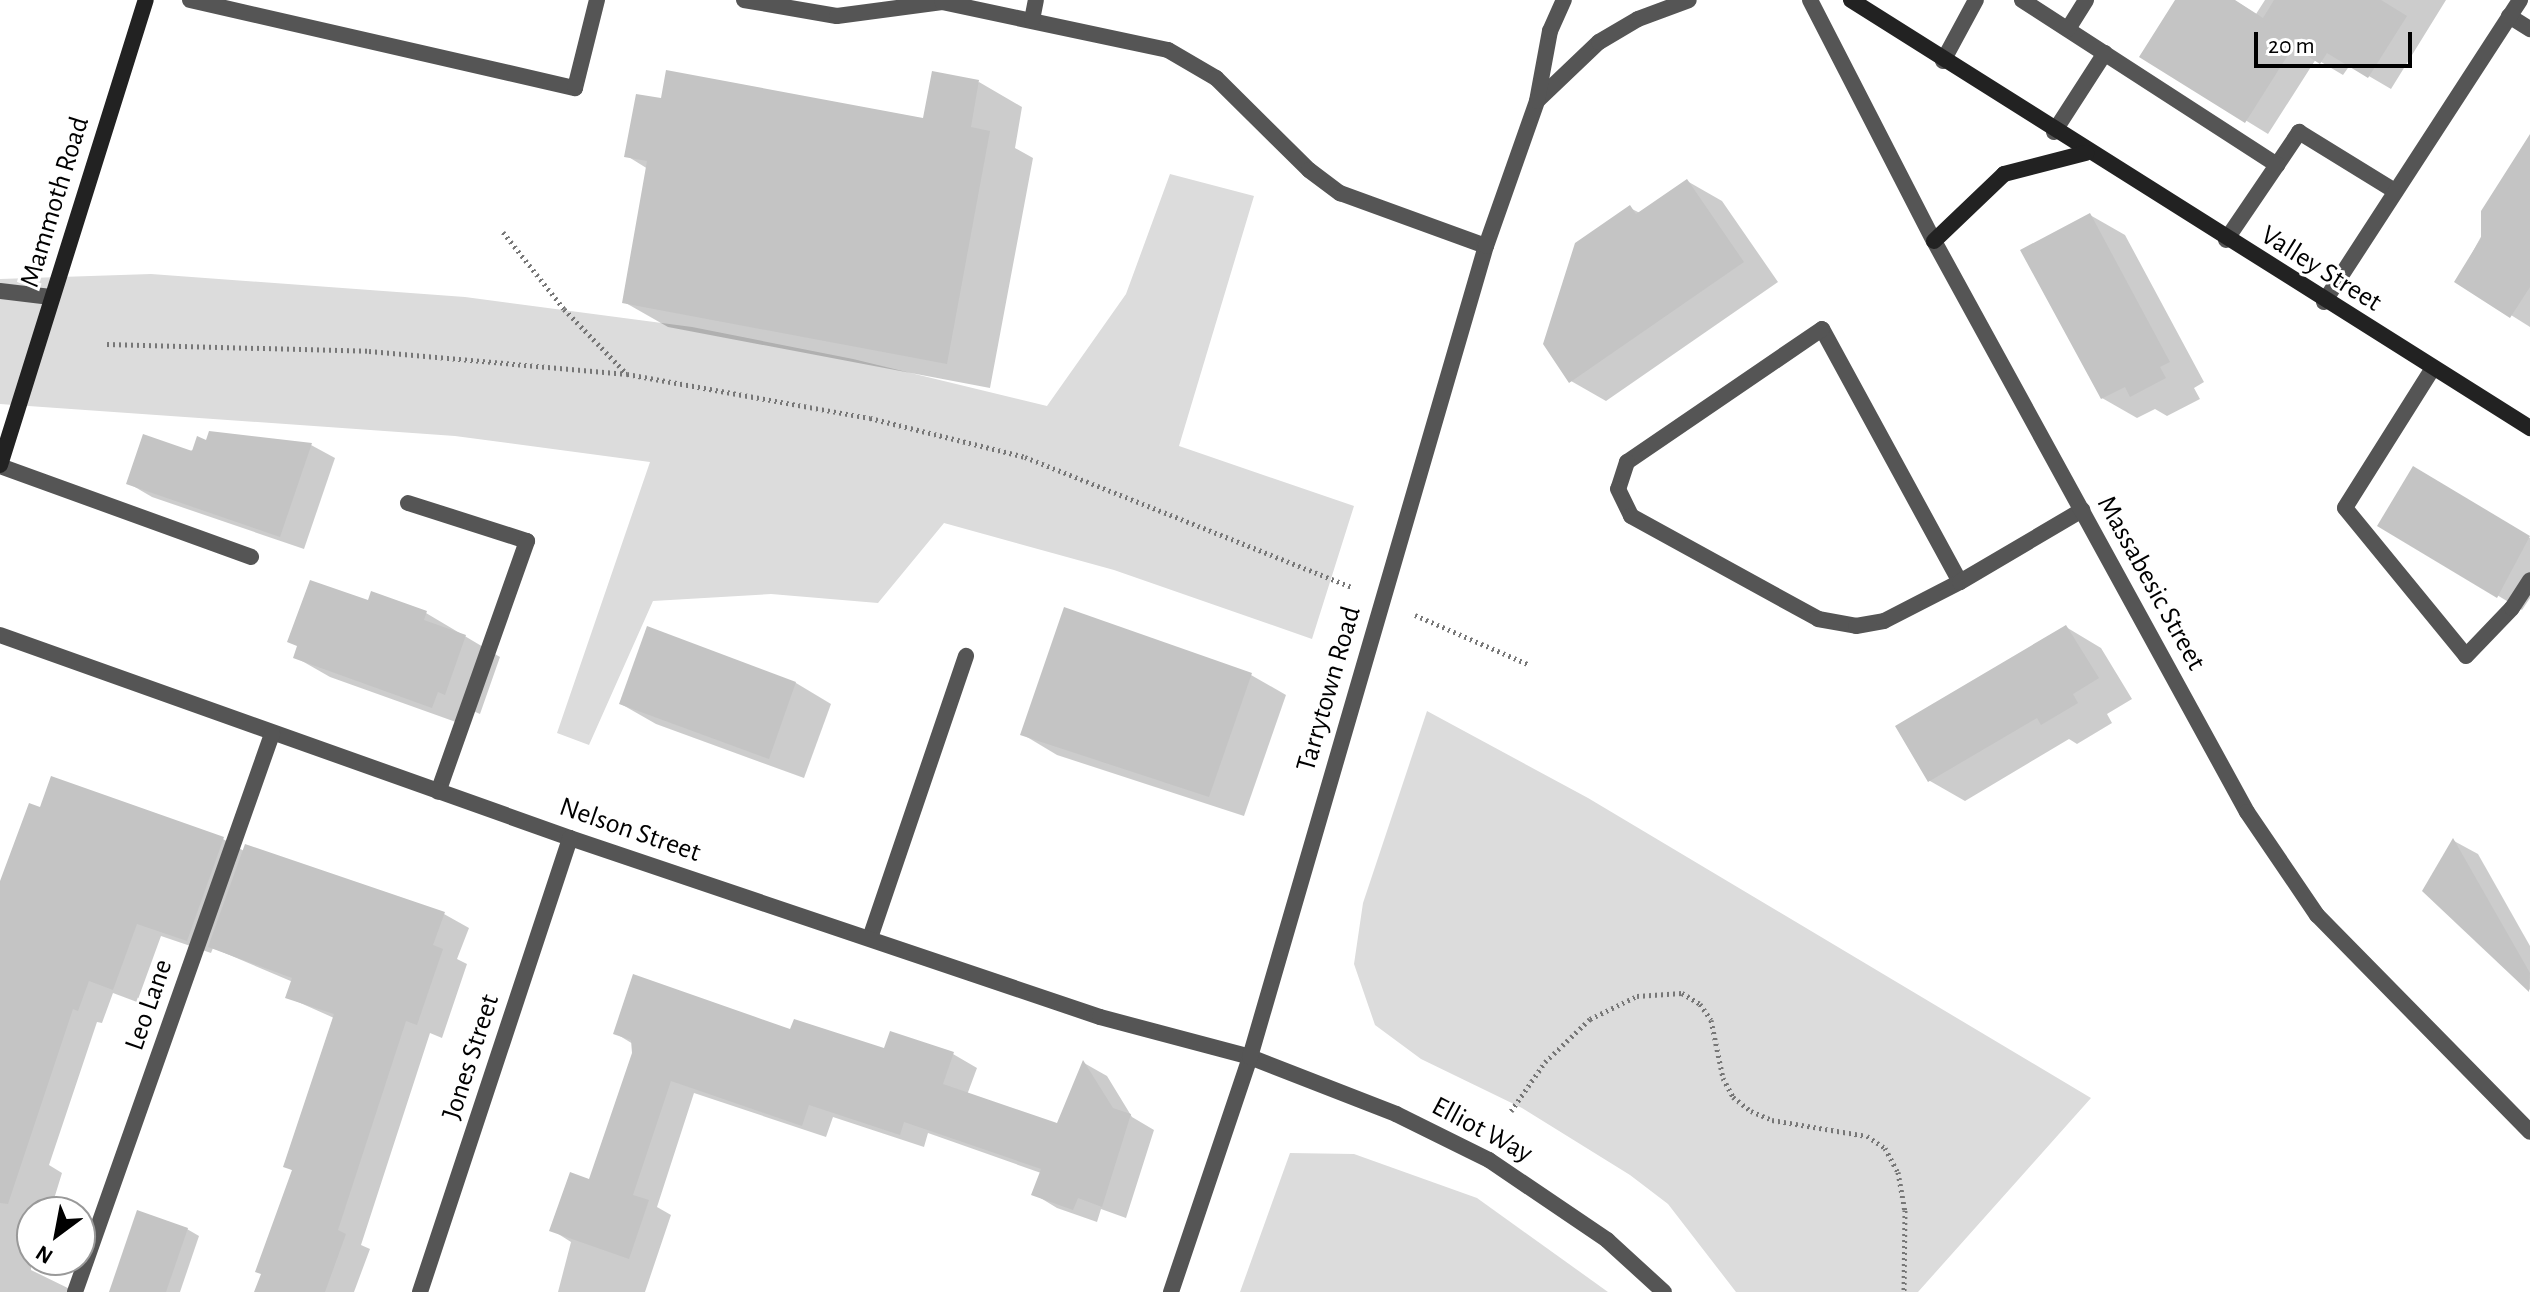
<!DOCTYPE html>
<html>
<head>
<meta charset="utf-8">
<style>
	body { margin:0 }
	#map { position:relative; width:2530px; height:1292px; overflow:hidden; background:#fff; font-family:"Alegreya Sans",sans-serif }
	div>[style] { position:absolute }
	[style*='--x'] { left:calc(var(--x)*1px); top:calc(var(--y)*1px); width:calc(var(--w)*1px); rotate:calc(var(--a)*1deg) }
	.green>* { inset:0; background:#dcdcdc }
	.shadow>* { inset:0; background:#0003 }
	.building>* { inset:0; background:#c4c4c4 }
	.path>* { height:5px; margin-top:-2.5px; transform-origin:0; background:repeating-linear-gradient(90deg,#777 0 2px,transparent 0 6px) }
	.service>* { height:16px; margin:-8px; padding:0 8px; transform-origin:8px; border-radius:8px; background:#555 }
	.minor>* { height:16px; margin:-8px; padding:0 8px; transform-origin:8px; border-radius:8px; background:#555 }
	.secondary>* { height:16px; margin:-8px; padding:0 8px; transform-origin:8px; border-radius:8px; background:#222 }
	span { translate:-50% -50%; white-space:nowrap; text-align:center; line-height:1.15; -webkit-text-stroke:6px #fff; paint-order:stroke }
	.street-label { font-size:28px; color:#000 }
	.north { position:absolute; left:16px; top:1196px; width:80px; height:80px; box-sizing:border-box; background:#fff; border:2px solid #999; border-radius:50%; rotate:212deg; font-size:22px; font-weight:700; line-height:32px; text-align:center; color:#000 }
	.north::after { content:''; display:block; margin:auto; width:28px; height:36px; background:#000; clip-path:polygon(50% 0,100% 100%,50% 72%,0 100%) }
	.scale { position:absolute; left:2254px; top:32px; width:158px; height:36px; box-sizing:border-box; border:4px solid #000; border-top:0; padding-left:10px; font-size:24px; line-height:28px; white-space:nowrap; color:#000; -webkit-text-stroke:6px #fff; paint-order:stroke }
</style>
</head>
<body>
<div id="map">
	<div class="green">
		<i style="clip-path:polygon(1170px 174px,1254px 196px,1179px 446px,1354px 506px,1312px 639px,1114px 570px,944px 523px,878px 603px,771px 594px,653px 601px,589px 745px,557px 733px,650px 462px,455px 436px,0 404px,0 279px,151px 274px,465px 297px,692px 327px,853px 359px,1047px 406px,1126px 294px)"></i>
		<i style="clip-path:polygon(1427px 711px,1588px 798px,2091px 1098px,1918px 1292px,1736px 1292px,1668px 1204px,1630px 1175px,1522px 1108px,1421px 1059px,1375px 1025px,1354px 964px,1363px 903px)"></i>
		<i style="clip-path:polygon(1290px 1153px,1354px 1154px,1477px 1198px,1608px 1292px,1240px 1292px)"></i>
	</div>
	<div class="shadow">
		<i style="clip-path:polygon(2177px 0,2234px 0,2256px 14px,2265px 0,2446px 0,2391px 89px,2350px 65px,2343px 75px,2316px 59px,2268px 134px,2141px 56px)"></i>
		<i style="clip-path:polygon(979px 82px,1022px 107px,1015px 148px,1033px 158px,990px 388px,668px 327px,624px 302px,648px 169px,627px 156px,663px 100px,925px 120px)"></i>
		<i style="clip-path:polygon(2530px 146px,2530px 327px,2457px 281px)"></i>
		<i style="clip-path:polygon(1687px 181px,1722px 201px,1778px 282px,1606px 401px,1571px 381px,1630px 208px,1640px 213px)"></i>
		<i style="clip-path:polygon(2090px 215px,2125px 235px,2204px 382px,2194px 388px,2200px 399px,2167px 416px,2155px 409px,2137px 418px,2102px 398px)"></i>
		<i style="clip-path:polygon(208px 442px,311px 445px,335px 458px,304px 549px,152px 497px,128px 483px)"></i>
		<i style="clip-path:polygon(2438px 482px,2530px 538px,2530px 598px,2522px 610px,2380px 525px)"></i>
		<i style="clip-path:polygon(370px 602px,426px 613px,500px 657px,480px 714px,473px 711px,467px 726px,330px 677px,295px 657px)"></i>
		<i style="clip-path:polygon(1065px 610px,1251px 675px,1286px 695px,1244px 816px,1057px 755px,1022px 734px)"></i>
		<i style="clip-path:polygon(2066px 627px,2101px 648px,2132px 699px,2107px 714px,2112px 723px,2077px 744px,2069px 739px,1965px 801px,1930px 781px,1897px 727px)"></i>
		<i style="clip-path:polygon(648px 629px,796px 683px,831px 704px,804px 778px,656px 724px,621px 704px)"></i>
		<i style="clip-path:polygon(223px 839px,244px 851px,444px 914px,469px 928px,457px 959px,467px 964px,442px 1038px,430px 1033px,361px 1245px,370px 1249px,354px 1292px,298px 1292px,294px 1171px,285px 1166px,334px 1018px,287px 997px,293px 982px,213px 948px,211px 953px,161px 936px,137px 1002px,113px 993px,102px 1023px,97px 1022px,49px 1165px,62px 1173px,50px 1212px,32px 1212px,31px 1270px,76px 1292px,0 1292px,0 894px)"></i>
		<i style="clip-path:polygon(2454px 841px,2478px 854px,2530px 946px,2530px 990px,2424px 890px)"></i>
		<i style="clip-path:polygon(791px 1032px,885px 1050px,953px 1054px,977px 1068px,967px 1095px,1058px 1125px,1084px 1063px,1107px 1076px,1132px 1117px,1154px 1130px,1126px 1218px,1101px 1209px,1097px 1222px,1057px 1208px,1034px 1194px,1041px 1173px,928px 1133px,924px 1147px,833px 1117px,826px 1137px,694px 1093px,657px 1207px,671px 1215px,645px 1292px,558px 1292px,571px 1242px,552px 1230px,591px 1182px,634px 1053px,633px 1044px,615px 1033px)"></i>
		<i style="clip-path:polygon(187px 1229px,199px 1236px,180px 1292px,111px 1292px)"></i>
	</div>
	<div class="building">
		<i style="clip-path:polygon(2175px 0,2235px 0,2263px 18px,2274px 0,2381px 0,2407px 16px,2368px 78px,2327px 53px,2320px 64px,2293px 47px,2245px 123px,2139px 57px)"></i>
		<i style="clip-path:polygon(666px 70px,923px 118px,932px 71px,979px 80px,971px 127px,990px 131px,947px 364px,622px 303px,647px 161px,624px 157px,636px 94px,661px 98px)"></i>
		<i style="clip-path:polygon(2530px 134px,2530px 287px,2510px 318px,2454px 282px,2481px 238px,2481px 211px)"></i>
		<i style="clip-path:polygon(1687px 179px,1744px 262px,1569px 383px,1543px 344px,1575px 243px,1630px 205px,1636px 214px)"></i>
		<i style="clip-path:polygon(2090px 213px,2170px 362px,2160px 367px,2166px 378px,2130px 397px,2125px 387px,2101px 399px,2020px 250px)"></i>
		<i style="clip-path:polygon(209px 431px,312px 443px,280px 537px,126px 484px,143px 434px,192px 451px,197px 436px,206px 440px)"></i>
		<i style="clip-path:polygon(2413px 466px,2530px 536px,2497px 598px,2377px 526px)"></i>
		<i style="clip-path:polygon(310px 580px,368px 600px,371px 591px,427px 611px,424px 620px,466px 635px,445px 695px,438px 692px,432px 708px,293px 658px,297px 646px,287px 642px)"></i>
		<i style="clip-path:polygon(1064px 607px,1252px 673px,1209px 797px,1020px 735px)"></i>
		<i style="clip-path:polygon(2066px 625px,2099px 678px,2073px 694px,2078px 703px,2041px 725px,2037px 718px,1928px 782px,1895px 726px)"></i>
		<i style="clip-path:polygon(647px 626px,796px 682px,769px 759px,619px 704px)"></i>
		<i style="clip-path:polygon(51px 776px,224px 837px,187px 941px,137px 924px,113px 990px,89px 981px,78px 1011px,73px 1009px,8px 1204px,0 1203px,0 881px,29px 803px,40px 807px)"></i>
		<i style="clip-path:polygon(2453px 838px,2530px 973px,2529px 992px,2422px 891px)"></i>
		<i style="clip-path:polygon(245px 844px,445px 912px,433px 945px,443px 949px,417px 1025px,406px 1021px,338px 1230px,346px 1234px,325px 1292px,254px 1292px,261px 1274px,255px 1272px,292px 1170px,283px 1167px,334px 1014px,285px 998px,292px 978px,208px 947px)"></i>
		<i style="clip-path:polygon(633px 974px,790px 1029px,794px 1019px,884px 1048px,890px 1031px,954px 1052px,943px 1084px,1057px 1123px,1083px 1060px,1113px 1108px,1131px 1114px,1102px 1207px,1078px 1198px,1073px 1210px,1031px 1195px,1041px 1169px,904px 1122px,900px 1135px,809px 1105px,802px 1126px,671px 1081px,633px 1195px,649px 1200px,629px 1259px,549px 1231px,570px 1172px,589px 1179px,632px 1053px,631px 1040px,613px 1034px)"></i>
		<i style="clip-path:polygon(137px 1210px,188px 1228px,166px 1292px,109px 1292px)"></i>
	</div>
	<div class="path">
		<i style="--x:503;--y:232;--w:98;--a:51.6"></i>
		<i style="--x:564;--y:309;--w:89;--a:45.9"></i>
		<i style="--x:107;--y:344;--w:262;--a:1.5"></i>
		<i style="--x:369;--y:351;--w:259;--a:5.1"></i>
		<i style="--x:627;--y:374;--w:247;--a:10.3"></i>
		<i style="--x:870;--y:418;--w:160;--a:14.1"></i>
		<i style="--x:1025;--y:457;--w:351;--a:21.7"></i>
		<i style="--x:1415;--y:615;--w:125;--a:23.5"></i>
		<i style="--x:1511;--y:1111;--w:60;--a:-55.2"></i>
		<i style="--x:1545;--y:1062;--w:62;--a:-43.7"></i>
		<i style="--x:1590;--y:1019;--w:52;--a:-26.1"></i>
		<i style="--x:1637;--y:996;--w:45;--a:-3.8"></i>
		<i style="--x:1682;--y:993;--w:21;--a:31"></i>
		<i style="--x:1700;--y:1004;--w:19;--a:55"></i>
		<i style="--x:1711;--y:1020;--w:59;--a:78.3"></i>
		<i style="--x:1723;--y:1078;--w:21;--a:62"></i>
		<i style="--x:1733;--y:1097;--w:23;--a:38"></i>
		<i style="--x:1751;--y:1111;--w:23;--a:23"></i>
		<i style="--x:1772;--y:1120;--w:96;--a:9.6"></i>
		<i style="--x:1867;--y:1136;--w:22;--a:34"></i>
		<i style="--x:1885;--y:1148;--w:27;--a:62"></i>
		<i style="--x:1898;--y:1172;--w:39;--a:80"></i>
		<i style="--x:1905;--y:1210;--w:82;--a:90.7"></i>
	</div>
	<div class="service">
		<i style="--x:190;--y:0;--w:395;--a:12.9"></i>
		<i style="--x:575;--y:88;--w:91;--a:-76"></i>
		<i style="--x:744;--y:0;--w:94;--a:9.8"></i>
		<i style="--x:837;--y:16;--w:106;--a:-7.6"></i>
		<i style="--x:942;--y:2;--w:231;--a:12"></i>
		<i style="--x:1168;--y:50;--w:56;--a:30.3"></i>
		<i style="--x:1216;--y:78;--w:131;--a:44.7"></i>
		<i style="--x:1309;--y:170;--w:39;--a:37"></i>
		<i style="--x:1340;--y:193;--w:155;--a:20"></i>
		<i style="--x:2022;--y:0;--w:304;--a:32.9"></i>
		<i style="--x:2277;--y:165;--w:40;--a:-56"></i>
		<i style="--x:2299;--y:132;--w:113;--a:31.6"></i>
		<i style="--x:2509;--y:16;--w:25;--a:32"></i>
		<i style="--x:1032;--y:20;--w:20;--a:-79"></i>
		<i style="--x:2068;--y:29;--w:34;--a:-58"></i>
		<i style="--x:1943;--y:61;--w:69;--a:-61.6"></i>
		<i style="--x:2054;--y:132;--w:94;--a:-57.2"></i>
		<i style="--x:2226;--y:240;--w:91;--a:-55.8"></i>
		<i style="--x:0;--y:291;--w:51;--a:6.7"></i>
		<i style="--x:2433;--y:368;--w:165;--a:122.2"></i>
		<i style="--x:2345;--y:508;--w:191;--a:50.7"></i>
		<i style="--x:2466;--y:656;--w:66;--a:-46.2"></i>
		<i style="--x:2512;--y:608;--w:33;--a:-57"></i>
		<i style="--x:0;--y:466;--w:267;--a:19.9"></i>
		<i style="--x:408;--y:503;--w:125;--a:17.7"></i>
		<i style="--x:527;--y:541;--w:266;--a:109.5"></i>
		<i style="--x:1960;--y:582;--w:288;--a:-118.6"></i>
		<i style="--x:1822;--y:329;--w:236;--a:145.7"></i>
		<i style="--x:1627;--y:462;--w:28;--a:108"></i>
		<i style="--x:1618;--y:489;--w:30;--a:64"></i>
		<i style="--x:1631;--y:516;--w:213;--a:28.8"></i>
		<i style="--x:1818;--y:619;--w:39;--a:10"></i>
		<i style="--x:1856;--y:626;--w:28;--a:-10"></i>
		<i style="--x:1884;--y:621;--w:85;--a:-27.2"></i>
		<i style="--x:1960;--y:582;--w:142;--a:-30.5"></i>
		<i style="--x:870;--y:938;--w:298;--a:-71.2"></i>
		<i style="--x:1250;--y:1057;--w:157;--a:21.3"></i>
		<i style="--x:1396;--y:1114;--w:104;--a:26.3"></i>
		<i style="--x:1489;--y:1160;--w:143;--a:34.1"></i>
		<i style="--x:1607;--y:1240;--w:77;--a:42.4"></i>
	</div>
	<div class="minor">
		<i style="--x:1810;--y:0;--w:271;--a:62.8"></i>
		<i style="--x:1934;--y:241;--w:651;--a:61.27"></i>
		<i style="--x:2247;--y:812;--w:125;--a:55.8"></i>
		<i style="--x:2317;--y:915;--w:304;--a:45.5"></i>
		<i style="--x:1538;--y:100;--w:84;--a:-43.6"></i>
		<i style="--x:1599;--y:42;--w:45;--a:-30.5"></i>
		<i style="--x:1638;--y:19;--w:54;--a:-20.4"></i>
		<i style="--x:2324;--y:302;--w:360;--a:-57"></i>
		<i style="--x:0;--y:635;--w:605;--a:19.6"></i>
		<i style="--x:570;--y:838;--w:559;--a:18.66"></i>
		<i style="--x:1100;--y:1017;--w:155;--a:14.9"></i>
		<i style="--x:75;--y:1292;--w:592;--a:-70.55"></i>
		<i style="--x:420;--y:1292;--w:478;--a:-71.7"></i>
		<i style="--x:1171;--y:1292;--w:248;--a:-71.4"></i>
		<i style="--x:1250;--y:1057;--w:845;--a:-73.78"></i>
		<i style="--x:1486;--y:246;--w:154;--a:-70.6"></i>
		<i style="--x:1537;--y:101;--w:71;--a:-79.5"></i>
		<i style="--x:1550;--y:31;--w:34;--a:-66"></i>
	</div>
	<div class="secondary">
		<i style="--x:1851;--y:0;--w:803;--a:32.22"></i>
		<i style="--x:1934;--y:241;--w:97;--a:-43.7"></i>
		<i style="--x:2004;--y:174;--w:85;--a:-14.4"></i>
		<i style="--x:0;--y:465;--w:487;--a:-72.6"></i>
	</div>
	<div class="street-label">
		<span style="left:55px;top:202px;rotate:-73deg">Mammoth Road</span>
		<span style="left:2321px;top:269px;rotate:32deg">Valley Street</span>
		<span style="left:2151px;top:583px;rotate:61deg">Massabesic Street</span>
		<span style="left:1329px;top:689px;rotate:-74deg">Tarrytown Road</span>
		<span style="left:630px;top:830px;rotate:19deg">Nelson Street</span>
		<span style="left:149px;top:1005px;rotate:-71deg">Leo Lane</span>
		<span style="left:471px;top:1057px;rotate:-72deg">Jones Street</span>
		<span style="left:1482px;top:1130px;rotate:28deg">Elliot Way</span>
	</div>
	<div class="north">N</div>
	<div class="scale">20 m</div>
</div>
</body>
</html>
